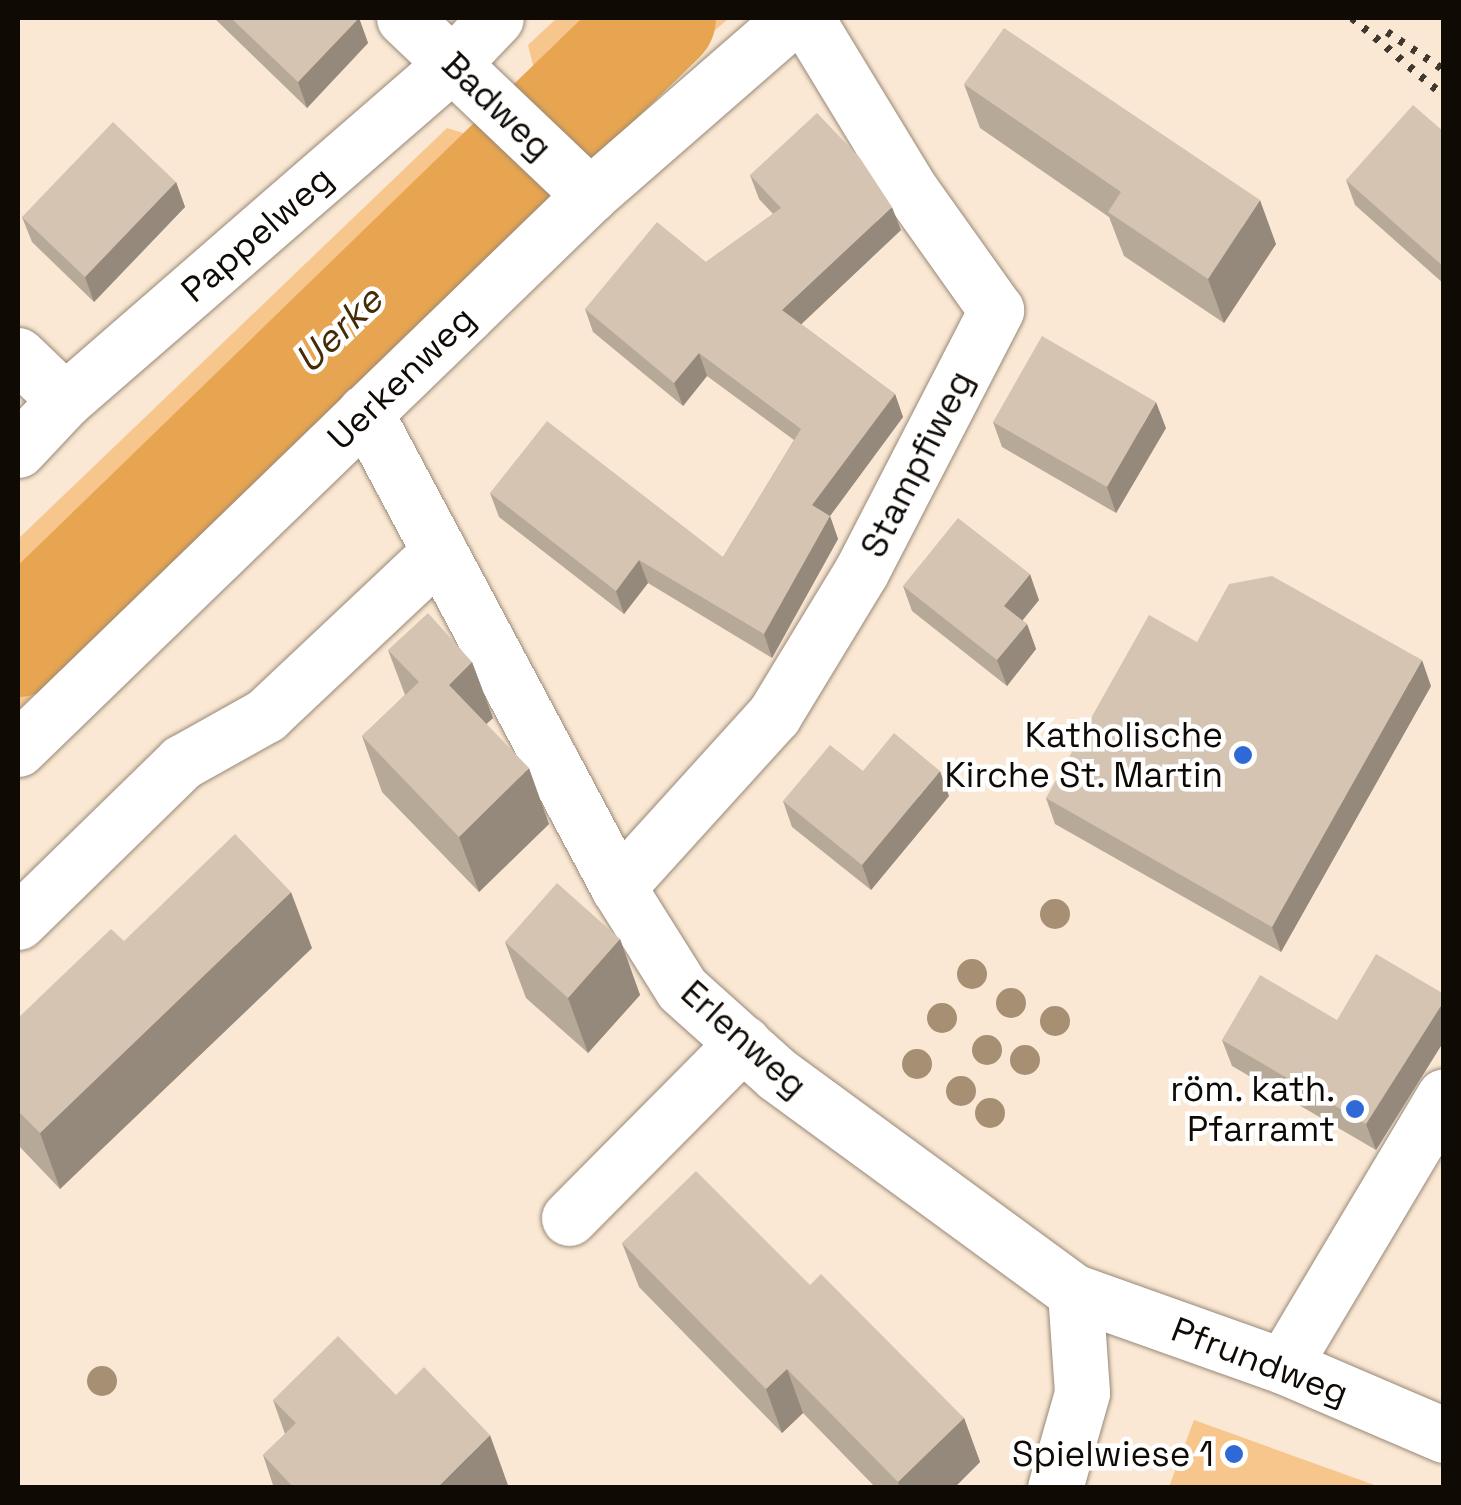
<!DOCTYPE html>
<html>
<head>
<meta charset="utf-8">
<style>
	body { margin:0 }
	#map { position:relative; width:1461px; height:1505px; overflow:hidden; background:#fae8d4; font-family:"Space Grotesk",sans-serif }
	div>[style] { position:absolute }
	[style*='--x'] { left:calc(var(--x)*1px); top:calc(var(--y)*1px); width:calc(var(--w)*1px); rotate:calc(var(--a)*1deg) }
	.green>* { inset:0; background:#f7c68d }
	.river>* { height:110px; margin:-55px; padding:0 55px; transform-origin:55px; border-radius:55px; background:#e7a551 }
	.roads { filter:drop-shadow(0 0 2px #988876) drop-shadow(0 0 2px #988876) }
	.minor>* { height:55px; margin:-27.5px; padding:0 27.5px; transform-origin:27.5px; border-radius:27.5px; background:#fff }
	.rail>* { height:8px; margin-top:-4px; transform-origin:0; background:repeating-linear-gradient(90deg,#40372f 0 5px,transparent 0 15px) }
	.trees>* { width:30px; height:30px; margin:-15px; border-radius:50%; background:#a68f73 }
	.wall>* { inset:0; background:#b7a998 }
	.shaded-wall>* { inset:0; background:#95897c }
	.building>* { inset:0; background:#d5c4b1 }
	.dots>* { width:28px; height:28px; translate:-50% -50%; box-sizing:border-box; border:5px solid #fff; border-radius:50% }
	span { translate:-50% -50%; white-space:nowrap; text-align:center; line-height:1.15; -webkit-text-stroke:9px #fff; paint-order:stroke }
	.street-label { font-size:35px; color:#100a05 }
	.poi-label { font-size:35px; color:#100a05 }
	.right { translate:-100% -50%; text-align:right }
	.water-label { font-size:38px; color:#452b06; font-style:italic }
	.frame { position:absolute; inset:0; border:20px solid #100a05; pointer-events:none }
</style>
</head>
<body>
<div id="map">
	<div class="green">
		<i style="clip-path:polygon(557px 18px,729px 18px,602px 130px,534px 69px,528px 45px)"></i>
		<i style="clip-path:polygon(447px 128px,489px 141px,526px 182px,513px 223px,18px 710px,18px 539px)"></i>
		<i style="clip-path:polygon(1194px 1420px,1380px 1487px,1169px 1487px)"></i>
	</div>
	<div class="river">
		<i style="--x:18;--y:642;--w:896;--a:-44.14"></i>
	</div>
	<div class="roads">
		<div class="minor">
			<i style="--x:404;--y:18;--w:257;--a:43.6"></i>
			<i style="--x:18;--y:355;--w:65;--a:43.8"></i>
			<i style="--x:365;--y:412;--w:538;--a:61.96"></i>
			<i style="--x:618;--y:887;--w:120;--a:57.9"></i>
			<i style="--x:682;--y:989;--w:129;--a:41.9"></i>
			<i style="--x:778;--y:1075;--w:368;--a:36.2"></i>
			<i style="--x:1075;--y:1292;--w:101;--a:86"></i>
			<i style="--x:1082;--y:1393;--w:99;--a:105.9"></i>
			<i style="--x:18;--y:450;--w:69;--a:-46.8"></i>
			<i style="--x:65;--y:400;--w:514;--a:-40.98"></i>
			<i style="--x:453;--y:63;--w:62;--a:-46.3"></i>
			<i style="--x:18;--y:749;--w:796;--a:-44.08"></i>
			<i style="--x:590;--y:195;--w:269;--a:-41.1"></i>
			<i style="--x:618;--y:887;--w:232;--a:-47.8"></i>
			<i style="--x:774;--y:715;--w:167;--a:-58.7"></i>
			<i style="--x:861;--y:572;--w:295;--a:-62.7"></i>
			<i style="--x:996;--y:310;--w:148;--a:-125.4"></i>
			<i style="--x:910;--y:189;--w:200;--a:-121.3"></i>
			<i style="--x:18;--y:922;--w:229;--a:-44.3"></i>
			<i style="--x:182;--y:762;--w:96;--a:-29.2"></i>
			<i style="--x:266;--y:715;--w:238;--a:-43.3"></i>
			<i style="--x:569;--y:1218;--w:247;--a:-45.2"></i>
			<i style="--x:1075;--y:1292;--w:221;--a:19.6"></i>
			<i style="--x:1283;--y:1366;--w:175;--a:23.2"></i>
			<i style="--x:1283;--y:1366;--w:314;--a:-59.2"></i>
		</div>
	</div>
	<div class="rail">
		<i style="--x:1352;--y:18;--w:121;--a:40.3"></i>
		<i style="--x:1387;--y:32;--w:69;--a:33.7"></i>
	</div>
	<div class="trees">
		<i style="left:1055px;top:914px"></i>
		<i style="left:972px;top:974px"></i>
		<i style="left:1011px;top:1003px"></i>
		<i style="left:942px;top:1018px"></i>
		<i style="left:1055px;top:1021px"></i>
		<i style="left:987px;top:1050px"></i>
		<i style="left:1025px;top:1060px"></i>
		<i style="left:917px;top:1064px"></i>
		<i style="left:961px;top:1091px"></i>
		<i style="left:990px;top:1113px"></i>
		<i style="left:102px;top:1381px"></i>
	</div>
	<div class="wall">
		<i style="clip-path:polygon(214px 18px,359px 18px,368px 43px,307px 108px)"></i>
		<i style="clip-path:polygon(964px 84px,1276px 244px,1224px 323px,1124px 256px,1109px 217px,980px 128px)"></i>
		<i style="clip-path:polygon(1444px 132px,1444px 284px,1355px 205px,1346px 180px)"></i>
		<i style="clip-path:polygon(750px 175px,901px 230px,801px 324px,895px 394px,903px 417px,830px 516px,838px 539px,772px 658px,648px 583px,624px 614px,499px 517px,490px 493px,723px 557px,794px 440px,707px 376px,683px 406px,593px 332px,585px 309px,706px 262px,773px 214px,759px 199px)"></i>
		<i style="clip-path:polygon(176px 182px,185px 207px,94px 302px,32px 242px,22px 217px)"></i>
		<i style="clip-path:polygon(993px 422px,1166px 428px,1116px 513px,1002px 447px)"></i>
		<i style="clip-path:polygon(903px 586px,1039px 600px,1022px 620px,1027px 624px,1036px 649px,1007px 686px,912px 611px)"></i>
		<i style="clip-path:polygon(1197px 642px,1431px 686px,1281px 952px,1055px 824px,1046px 798px)"></i>
		<i style="clip-path:polygon(388px 650px,472px 662px,493px 718px,486px 724px,549px 824px,479px 892px,382px 792px,362px 736px,405px 695px)"></i>
		<i style="clip-path:polygon(949px 796px,871px 890px,792px 827px,783px 801px)"></i>
		<i style="clip-path:polygon(620px 939px,640px 995px,588px 1053px,526px 998px,505px 942px)"></i>
		<i style="clip-path:polygon(124px 941px,312px 948px,60px 1189px,18px 1145px,18px 1018px)"></i>
		<i style="clip-path:polygon(1444px 994px,1444px 1041px,1376px 1150px,1232px 1066px,1222px 1040px,1337px 1020px)"></i>
		<i style="clip-path:polygon(622px 1243px,810px 1285px,964px 1418px,980px 1462px,954px 1488px,876px 1488px,803px 1413px,782px 1433px,639px 1287px)"></i>
		<i style="clip-path:polygon(396px 1395px,509px 1488px,274px 1488px,263px 1455px,285px 1434px,273px 1400px)"></i>
	</div>
	<div class="shaded-wall">
		<i style="clip-path:polygon(359px 18px,368px 43px,307px 108px,298px 82px)"></i>
		<i style="clip-path:polygon(176px 182px,185px 207px,94px 302px,85px 277px)"></i>
		<i style="clip-path:polygon(1260px 200px,1276px 244px,1224px 323px,1208px 279px)"></i>
		<i style="clip-path:polygon(892px 207px,901px 230px,791px 334px,782px 310px)"></i>
		<i style="clip-path:polygon(699px 353px,707px 376px,683px 406px,674px 383px)"></i>
		<i style="clip-path:polygon(895px 394px,903px 417px,830px 516px,838px 539px,772px 658px,764px 634px,812px 505px)"></i>
		<i style="clip-path:polygon(1156px 402px,1166px 428px,1116px 513px,1107px 487px)"></i>
		<i style="clip-path:polygon(639px 560px,648px 583px,624px 614px,616px 591px)"></i>
		<i style="clip-path:polygon(1030px 574px,1039px 600px,1014px 631px,1004px 606px)"></i>
		<i style="clip-path:polygon(1027px 624px,1036px 649px,1007px 686px,997px 660px)"></i>
		<i style="clip-path:polygon(1422px 660px,1431px 686px,1281px 952px,1272px 927px)"></i>
		<i style="clip-path:polygon(472px 662px,493px 718px,469px 740px,449px 685px)"></i>
		<i style="clip-path:polygon(529px 768px,549px 824px,479px 892px,459px 837px)"></i>
		<i style="clip-path:polygon(940px 771px,949px 796px,871px 890px,862px 865px)"></i>
		<i style="clip-path:polygon(291px 892px,312px 948px,60px 1189px,40px 1133px)"></i>
		<i style="clip-path:polygon(620px 939px,640px 995px,588px 1053px,568px 998px)"></i>
		<i style="clip-path:polygon(1444px 1001px,1444px 1041px,1376px 1150px,1366px 1124px)"></i>
		<i style="clip-path:polygon(787px 1369px,803px 1413px,782px 1433px,766px 1389px)"></i>
		<i style="clip-path:polygon(964px 1418px,980px 1462px,954px 1488px,900px 1488px,898px 1482px)"></i>
		<i style="clip-path:polygon(490px 1435px,509px 1488px,437px 1488px)"></i>
	</div>
	<div class="building">
		<i style="clip-path:polygon(231px 18px,359px 18px,298px 82px)"></i>
		<i style="clip-path:polygon(1004px 28px,1260px 200px,1208px 279px,1108px 212px,1121px 192px,964px 84px)"></i>
		<i style="clip-path:polygon(1413px 105px,1444px 132px,1444px 267px,1346px 180px)"></i>
		<i style="clip-path:polygon(817px 113px,860px 158px,892px 207px,782px 310px,895px 394px,812px 505px,830px 516px,764px 634px,639px 560px,616px 591px,490px 493px,547px 421px,723px 557px,801px 429px,699px 353px,674px 383px,585px 309px,657px 222px,706px 262px,781px 208px,750px 175px)"></i>
		<i style="clip-path:polygon(113px 122px,176px 182px,85px 277px,22px 217px)"></i>
		<i style="clip-path:polygon(1042px 336px,1156px 402px,1107px 487px,993px 422px)"></i>
		<i style="clip-path:polygon(958px 518px,1030px 574px,1004px 606px,1027px 624px,997px 660px,903px 586px)"></i>
		<i style="clip-path:polygon(1272px 576px,1422px 660px,1272px 927px,1046px 798px,1149px 615px,1197px 642px,1229px 584px)"></i>
		<i style="clip-path:polygon(428px 613px,472px 662px,449px 685px,529px 768px,459px 837px,362px 736px,419px 682px,388px 650px)"></i>
		<i style="clip-path:polygon(894px 733px,940px 771px,862px 865px,783px 801px,830px 745px,863px 771px)"></i>
		<i style="clip-path:polygon(235px 834px,291px 892px,40px 1133px,18px 1111px,18px 1018px,111px 929px,124px 941px)"></i>
		<i style="clip-path:polygon(557px 883px,620px 939px,568px 998px,505px 942px)"></i>
		<i style="clip-path:polygon(1376px 954px,1444px 994px,1444px 1001px,1366px 1124px,1222px 1040px,1260px 975px,1337px 1020px)"></i>
		<i style="clip-path:polygon(696px 1171px,810px 1285px,821px 1274px,964px 1418px,898px 1482px,787px 1369px,766px 1389px,622px 1243px)"></i>
		<i style="clip-path:polygon(338px 1336px,396px 1395px,424px 1367px,490px 1435px,437px 1488px,294px 1488px,263px 1455px,296px 1423px,273px 1400px)"></i>
	</div>
	<div class="dots">
		<i style="left:1243px;top:755px;background:#2f69d7"></i>
		<i style="left:1355px;top:1109px;background:#2f69d7"></i>
		<i style="left:1234px;top:1454px;background:#2f69d7"></i>
	</div>
	<div class="street-label">
		<span style="left:497px;top:106px;rotate:44deg">Badweg</span>
		<span style="left:257px;top:234px;rotate:-41deg">Pappelweg</span>
		<span style="left:401px;top:378px;rotate:-44deg">Uerkenweg</span>
		<span style="left:917px;top:464px;rotate:-63deg">Stampfiweg</span>
		<span style="left:744px;top:1039px;rotate:42deg">Erlenweg</span>
		<span style="left:1260px;top:1361px;rotate:21deg">Pfrundweg</span>
	</div>
	<div class="poi-label">
		<span class="right" style="left:1223px;top:755px">Katholische<br>Kirche St. Martin</span>
		<span class="right" style="left:1335px;top:1109px">röm. kath.<br>Pfarramt</span>
		<span class="right" style="left:1214px;top:1454px">Spielwiese 1</span>
	</div>
	<div class="water-label">
		<span style="left:339px;top:330px;rotate:-44deg">Uerke</span>
	</div>
	<div class="frame"></div>
</div>
</body>
</html>
